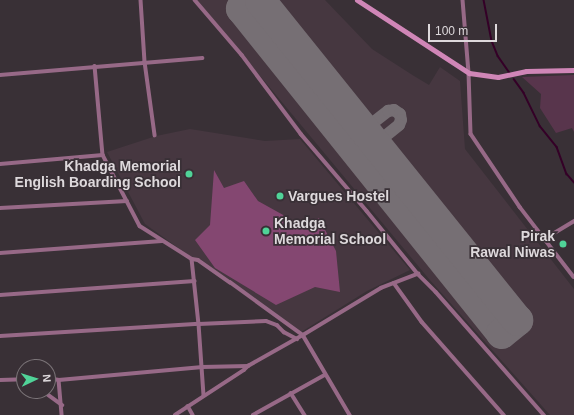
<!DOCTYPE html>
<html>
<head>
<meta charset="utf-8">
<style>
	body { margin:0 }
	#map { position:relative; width:574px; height:415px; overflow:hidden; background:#393036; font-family:Arial,sans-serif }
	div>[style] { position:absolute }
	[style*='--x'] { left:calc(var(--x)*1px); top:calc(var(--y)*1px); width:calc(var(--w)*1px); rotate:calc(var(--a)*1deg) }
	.built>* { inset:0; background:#463740 }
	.green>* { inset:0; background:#58354c }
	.forest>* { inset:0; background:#844771 }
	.stream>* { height:1.5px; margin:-0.75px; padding:0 0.75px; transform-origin:0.75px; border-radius:0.75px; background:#340027 }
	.taxiway>* { height:12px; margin:-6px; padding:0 6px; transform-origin:6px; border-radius:6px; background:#766f74 }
	.runway>* { height:31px; margin:-15.5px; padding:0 15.5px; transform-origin:15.5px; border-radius:15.5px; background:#766f74 }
	.street>* { height:3.5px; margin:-1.75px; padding:0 1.75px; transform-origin:1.75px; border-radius:1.75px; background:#976987 }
	.secondary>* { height:5px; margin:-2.5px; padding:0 2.5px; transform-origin:2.5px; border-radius:2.5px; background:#d086b7 }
	.dots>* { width:11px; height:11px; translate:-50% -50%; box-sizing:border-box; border:2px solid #393036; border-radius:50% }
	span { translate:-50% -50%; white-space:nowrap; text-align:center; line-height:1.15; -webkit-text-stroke:3.5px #393036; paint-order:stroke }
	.poi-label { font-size:14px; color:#ded9dc; font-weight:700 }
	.right { translate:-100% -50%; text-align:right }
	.left { translate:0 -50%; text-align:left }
	.north { position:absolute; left:16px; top:359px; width:40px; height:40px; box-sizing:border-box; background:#393036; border:1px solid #7b7478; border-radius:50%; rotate:86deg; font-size:11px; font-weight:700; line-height:16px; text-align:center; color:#ded9dc }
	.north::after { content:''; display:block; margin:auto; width:14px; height:18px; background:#50d398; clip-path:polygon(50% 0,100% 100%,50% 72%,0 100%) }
	.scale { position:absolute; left:428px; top:24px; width:69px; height:18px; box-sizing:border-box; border:2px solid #ded9dc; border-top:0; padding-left:5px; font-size:12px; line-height:14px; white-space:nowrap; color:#ded9dc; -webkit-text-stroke:3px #393036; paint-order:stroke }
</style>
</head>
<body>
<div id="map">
	<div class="built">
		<i style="clip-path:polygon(197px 0,325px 0,372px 49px,414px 76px,429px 85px,440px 67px,460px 81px,465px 149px,574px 289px,574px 415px,550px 415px,429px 279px)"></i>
		<i style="clip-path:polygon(190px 129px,265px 141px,300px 139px,410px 270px,367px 291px,298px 334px,145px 224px,107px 152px,156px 136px)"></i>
	</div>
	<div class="green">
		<i style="clip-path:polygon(574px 75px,574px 132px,572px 128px,556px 133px,540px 108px,541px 94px,522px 77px)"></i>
	</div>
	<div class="forest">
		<i style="clip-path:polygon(214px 170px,224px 188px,244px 181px,258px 201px,294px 221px,319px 218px,336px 251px,340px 292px,315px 287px,276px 305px,215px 268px,195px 240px,210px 225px)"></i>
	</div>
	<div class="stream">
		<i style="--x:484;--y:0;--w:42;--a:79"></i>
		<i style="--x:492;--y:41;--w:16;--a:68"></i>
		<i style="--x:498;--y:56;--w:21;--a:55"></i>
		<i style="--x:514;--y:79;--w:17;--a:54"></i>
		<i style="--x:524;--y:93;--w:37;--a:64"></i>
		<i style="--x:540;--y:126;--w:27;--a:51"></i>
		<i style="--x:557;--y:147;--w:29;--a:70"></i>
		<i style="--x:567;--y:174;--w:11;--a:49"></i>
	</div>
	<div class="taxiway">
		<i style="--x:356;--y:136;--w:41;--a:-38"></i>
		<i style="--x:388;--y:111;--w:6;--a:-9"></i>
		<i style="--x:394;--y:110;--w:7;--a:34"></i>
		<i style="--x:400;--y:114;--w:6;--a:81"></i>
		<i style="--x:401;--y:120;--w:5;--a:112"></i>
		<i style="--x:399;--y:125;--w:40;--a:141"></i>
	</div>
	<div class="runway">
		<i style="--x:251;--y:0;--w:13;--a:141"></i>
		<i style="--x:241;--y:8;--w:416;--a:51.3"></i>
		<i style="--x:501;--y:333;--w:21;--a:-39"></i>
		<i style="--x:517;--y:320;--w:410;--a:-128.8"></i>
	</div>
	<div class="street">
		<i style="--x:141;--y:0;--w:62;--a:86.3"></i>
		<i style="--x:145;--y:62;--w:74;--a:82.2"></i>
		<i style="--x:195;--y:0;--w:72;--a:49.5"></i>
		<i style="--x:242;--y:55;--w:99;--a:53.2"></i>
		<i style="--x:301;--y:134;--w:101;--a:49.4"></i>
		<i style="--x:367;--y:211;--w:81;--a:51"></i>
		<i style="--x:418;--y:274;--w:25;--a:45"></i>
		<i style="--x:436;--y:292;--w:164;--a:48.7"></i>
		<i style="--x:463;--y:0;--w:73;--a:85.3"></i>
		<i style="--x:469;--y:73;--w:61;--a:88.1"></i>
		<i style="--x:471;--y:134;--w:88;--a:56.1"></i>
		<i style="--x:520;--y:207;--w:88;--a:52.4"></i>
		<i style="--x:95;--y:66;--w:89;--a:84.9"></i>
		<i style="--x:103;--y:155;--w:80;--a:62.5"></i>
		<i style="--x:140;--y:226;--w:62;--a:32.4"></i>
		<i style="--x:192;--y:259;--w:65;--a:83.9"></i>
		<i style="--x:199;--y:324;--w:71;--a:86"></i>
		<i style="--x:0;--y:75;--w:203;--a:-4.8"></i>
		<i style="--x:0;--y:164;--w:103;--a:-5"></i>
		<i style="--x:0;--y:208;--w:127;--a:-3.2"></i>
		<i style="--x:546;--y:238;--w:33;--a:-31"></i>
		<i style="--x:0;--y:253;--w:162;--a:-4.2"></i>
		<i style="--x:192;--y:259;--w:6;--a:9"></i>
		<i style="--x:198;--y:260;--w:39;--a:35"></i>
		<i style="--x:230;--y:282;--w:90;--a:36"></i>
		<i style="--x:303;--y:335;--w:93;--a:59.6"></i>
		<i style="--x:394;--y:283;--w:48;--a:54.3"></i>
		<i style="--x:422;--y:322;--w:124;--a:48.6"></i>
		<i style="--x:0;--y:295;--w:195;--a:-4.1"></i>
		<i style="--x:0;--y:336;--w:199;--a:-3.5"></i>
		<i style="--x:199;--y:324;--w:67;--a:-2.6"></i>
		<i style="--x:266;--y:321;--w:12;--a:20"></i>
		<i style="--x:277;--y:325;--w:10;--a:45"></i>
		<i style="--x:284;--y:332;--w:15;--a:28"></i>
		<i style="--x:48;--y:378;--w:11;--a:10"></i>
		<i style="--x:59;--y:380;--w:35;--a:85"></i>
		<i style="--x:0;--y:380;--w:24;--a:-2"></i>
		<i style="--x:59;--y:380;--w:144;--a:-5.2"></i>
		<i style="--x:202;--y:367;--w:46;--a:-1.2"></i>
		<i style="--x:43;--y:391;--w:24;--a:36"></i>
		<i style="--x:291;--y:393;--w:26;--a:58"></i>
		<i style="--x:188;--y:406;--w:10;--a:61"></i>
		<i style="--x:175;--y:415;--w:82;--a:-33.1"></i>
		<i style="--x:244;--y:370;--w:6;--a:-45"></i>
		<i style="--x:248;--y:366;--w:63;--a:-29.4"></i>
		<i style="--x:303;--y:335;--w:91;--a:-31.1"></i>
		<i style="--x:381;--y:288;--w:40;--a:-21"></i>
		<i style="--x:253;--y:415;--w:82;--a:-29.1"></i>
	</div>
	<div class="secondary">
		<i style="--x:357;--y:0;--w:134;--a:33.1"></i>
		<i style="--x:469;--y:73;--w:29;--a:8"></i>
		<i style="--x:498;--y:77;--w:29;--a:-12"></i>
		<i style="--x:526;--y:71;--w:48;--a:-1.2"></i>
	</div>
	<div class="dots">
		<i style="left:189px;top:174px;background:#50d398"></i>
		<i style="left:280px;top:196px;background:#50d398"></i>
		<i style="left:266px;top:231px;background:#50d398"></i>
		<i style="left:563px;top:244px;background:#50d398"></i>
	</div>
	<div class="poi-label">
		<span class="right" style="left:181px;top:174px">Khadga Memorial<br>English Boarding School</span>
		<span class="left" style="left:288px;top:196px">Vargues Hostel</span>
		<span class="left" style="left:274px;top:231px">Khadga<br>Memorial School</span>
		<span class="right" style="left:555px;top:244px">Pirak<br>Rawal Niwas</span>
	</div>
	<div class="north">N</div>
	<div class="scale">100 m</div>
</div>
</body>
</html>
